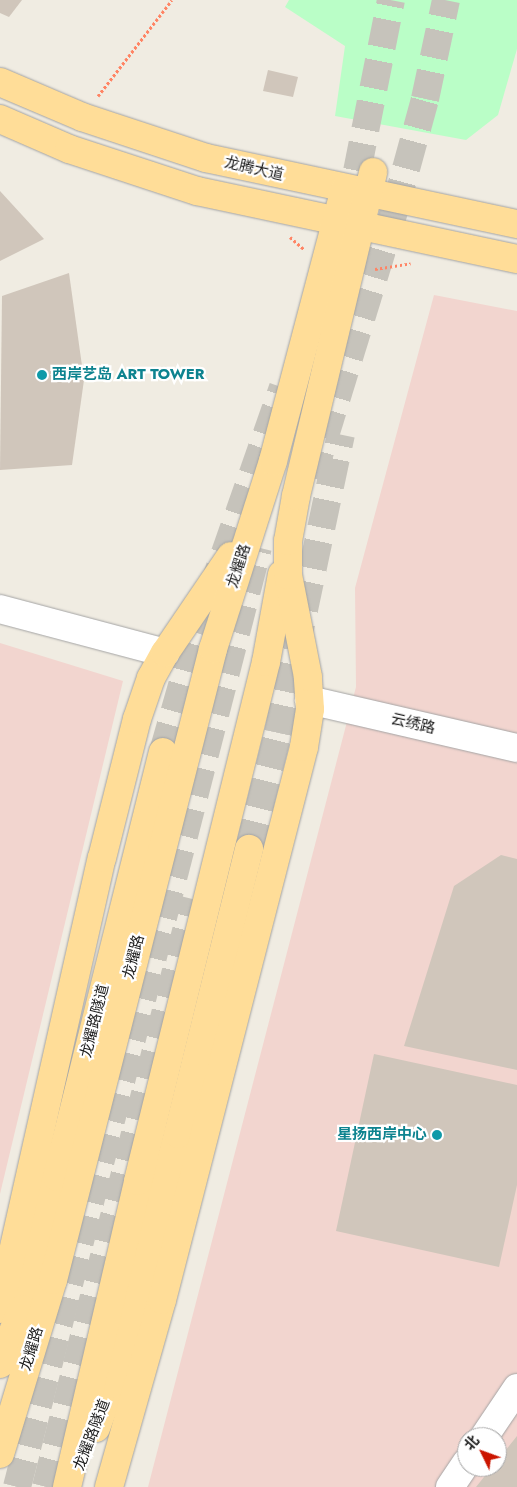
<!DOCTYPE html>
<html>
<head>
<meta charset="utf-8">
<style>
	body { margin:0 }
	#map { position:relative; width:517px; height:1487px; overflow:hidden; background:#f0ece2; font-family:Jost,"Noto Sans SC",sans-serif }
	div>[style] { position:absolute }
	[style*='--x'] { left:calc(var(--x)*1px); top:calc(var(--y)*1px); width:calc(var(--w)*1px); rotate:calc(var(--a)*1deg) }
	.commercial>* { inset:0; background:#f2d5cf }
	.park>* { inset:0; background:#bafec7 }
	.building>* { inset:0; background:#d0c6bb }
	.major-tunnel>* { height:28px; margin-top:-14px; transform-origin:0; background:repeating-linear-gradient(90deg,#c6c3bb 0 28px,transparent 0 42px) }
	.path>* { height:3px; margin-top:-1.5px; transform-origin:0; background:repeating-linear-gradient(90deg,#ff8464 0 2.5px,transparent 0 5px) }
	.roads { filter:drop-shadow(0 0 1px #a4a4a4) drop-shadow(0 0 1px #a4a4a4) }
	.minor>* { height:28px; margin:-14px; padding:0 14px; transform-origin:14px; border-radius:14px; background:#fff }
	.major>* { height:28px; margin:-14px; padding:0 14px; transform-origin:14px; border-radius:14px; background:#ffdd98 }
	.dots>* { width:14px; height:14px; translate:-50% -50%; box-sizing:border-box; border:2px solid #fff; border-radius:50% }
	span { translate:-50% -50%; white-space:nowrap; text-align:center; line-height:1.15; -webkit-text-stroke:4.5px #fff; paint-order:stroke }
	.street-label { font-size:15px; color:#1d1d1d }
	.culture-label { font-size:15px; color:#0d838f; font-weight:700 }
	.left { translate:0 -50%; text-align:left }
	.right { translate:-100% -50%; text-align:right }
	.north { position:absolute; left:457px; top:1427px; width:50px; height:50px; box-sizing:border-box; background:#fff; border:1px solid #a5a5a5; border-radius:50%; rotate:312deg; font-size:14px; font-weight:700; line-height:20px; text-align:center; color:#1d1d1d }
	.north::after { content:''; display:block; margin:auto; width:18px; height:22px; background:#cb1500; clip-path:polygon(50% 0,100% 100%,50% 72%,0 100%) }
</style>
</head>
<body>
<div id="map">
	<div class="commercial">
		<i style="clip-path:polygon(evenodd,434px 295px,517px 311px,517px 1487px,148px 1487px,356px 687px,355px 588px,434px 295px,467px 1437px,497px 1437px,497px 1467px,467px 1467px,467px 1437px)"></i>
		<i style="clip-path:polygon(0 643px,123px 681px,0 1194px)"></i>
	</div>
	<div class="park">
		<i style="clip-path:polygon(289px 0,517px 0,517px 49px,498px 115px,466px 140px,335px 116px,345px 46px,285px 7px)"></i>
	</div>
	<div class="building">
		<i style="clip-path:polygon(0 0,22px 0,9px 17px,0 13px)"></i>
		<i style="clip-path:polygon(268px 70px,298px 77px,293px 97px,263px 91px)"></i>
		<i style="clip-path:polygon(0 191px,44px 239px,0 261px)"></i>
		<i style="clip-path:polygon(69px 273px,84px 380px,72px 465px,0 470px,2px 296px)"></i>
		<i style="clip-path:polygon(501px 855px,517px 859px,517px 1070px,404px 1046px,454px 886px)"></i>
		<i style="clip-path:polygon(374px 1054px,517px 1085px,517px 1185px,499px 1267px,336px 1231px)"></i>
		<i style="clip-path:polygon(517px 1436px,517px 1487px,476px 1487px,492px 1467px,497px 1467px,497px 1461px)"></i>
	</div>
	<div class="major-tunnel">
		<i style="--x:349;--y:212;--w:216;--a:-78.8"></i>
		<i style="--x:312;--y:478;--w:282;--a:-72.9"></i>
		<i style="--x:395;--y:209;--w:114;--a:-74.7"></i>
		<i style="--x:425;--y:99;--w:101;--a:-78"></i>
		<i style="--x:163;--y:752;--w:124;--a:-74.1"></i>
		<i style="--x:197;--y:633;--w:260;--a:-70.7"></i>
		<i style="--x:249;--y:849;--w:120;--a:-76"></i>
		<i style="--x:278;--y:733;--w:305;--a:-78.1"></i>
		<i style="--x:17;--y:1487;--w:970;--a:-75.62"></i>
		<i style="--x:46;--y:1487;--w:606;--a:-75.87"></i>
	</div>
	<div class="path">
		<i style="--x:98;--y:96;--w:121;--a:-52.4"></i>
		<i style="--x:290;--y:237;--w:18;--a:41"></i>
		<i style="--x:375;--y:269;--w:36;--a:-9"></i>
	</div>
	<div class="roads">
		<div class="minor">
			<i style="--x:0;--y:609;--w:171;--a:14.9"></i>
			<i style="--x:309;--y:700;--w:213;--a:13"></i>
			<i style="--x:484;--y:1437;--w:59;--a:-56"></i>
			<i style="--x:450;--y:1487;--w:30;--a:-56"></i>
		</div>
		<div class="major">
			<i style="--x:0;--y:82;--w:89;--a:23.1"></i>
			<i style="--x:82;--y:117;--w:131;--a:18.3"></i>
			<i style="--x:206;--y:158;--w:318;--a:12"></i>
			<i style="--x:0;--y:119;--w:75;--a:23.5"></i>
			<i style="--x:69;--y:149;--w:135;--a:18.2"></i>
			<i style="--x:197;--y:191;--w:327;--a:12"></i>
			<i style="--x:0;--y:1309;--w:462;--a:-77.3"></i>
			<i style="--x:102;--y:858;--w:143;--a:-75.9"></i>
			<i style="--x:137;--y:719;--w:43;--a:-71.1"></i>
			<i style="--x:151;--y:678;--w:29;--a:-61"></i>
			<i style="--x:165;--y:653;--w:117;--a:-55.8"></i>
			<i style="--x:23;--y:1331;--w:158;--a:-77.6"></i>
			<i style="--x:57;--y:1177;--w:438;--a:-76"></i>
			<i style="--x:0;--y:1364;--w:59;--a:-68.2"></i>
			<i style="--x:96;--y:1428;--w:47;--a:-70"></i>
			<i style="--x:112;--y:1384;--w:259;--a:-75.2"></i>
			<i style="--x:178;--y:1134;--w:294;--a:-76"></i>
			<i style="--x:0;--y:1454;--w:182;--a:-73.1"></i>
			<i style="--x:53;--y:1280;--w:651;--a:-75.77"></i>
			<i style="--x:213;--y:649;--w:197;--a:-72.3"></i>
			<i style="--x:273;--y:461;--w:282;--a:-75.2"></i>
			<i style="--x:67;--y:1487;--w:314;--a:-76.9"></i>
			<i style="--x:138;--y:1181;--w:535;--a:-76.15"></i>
			<i style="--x:266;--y:662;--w:89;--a:-79.7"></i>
			<i style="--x:109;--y:1487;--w:194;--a:-74.2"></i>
			<i style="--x:162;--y:1300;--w:571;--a:-75.6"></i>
			<i style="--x:304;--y:747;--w:38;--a:-81"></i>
			<i style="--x:310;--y:709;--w:32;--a:-94"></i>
			<i style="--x:308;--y:677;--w:104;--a:-101.1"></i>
			<i style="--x:288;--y:575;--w:34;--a:-90"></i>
			<i style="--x:288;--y:541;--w:46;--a:-79.9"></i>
			<i style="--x:296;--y:496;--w:333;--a:-76.6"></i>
		</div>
	</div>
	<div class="dots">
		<i style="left:42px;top:375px;background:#0f9aa8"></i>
		<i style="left:437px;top:1135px;background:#0f9aa8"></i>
	</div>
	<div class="street-label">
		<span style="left:254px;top:169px;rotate:13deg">龙腾大道</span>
		<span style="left:239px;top:566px;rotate:-72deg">龙耀路</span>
		<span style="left:413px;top:724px;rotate:13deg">云绣路</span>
		<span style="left:134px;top:957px;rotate:-76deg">龙耀路</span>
		<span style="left:95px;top:1021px;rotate:-76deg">龙耀路隧道</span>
		<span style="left:32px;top:1349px;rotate:-73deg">龙耀路</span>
		<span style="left:92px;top:1435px;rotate:-69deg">龙耀路隧道</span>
	</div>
	<div class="culture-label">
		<span class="left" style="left:52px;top:375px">西岸艺岛 ART TOWER</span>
		<span class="right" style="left:427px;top:1135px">星扬西岸中心</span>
	</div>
	<div class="north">北</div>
</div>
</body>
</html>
